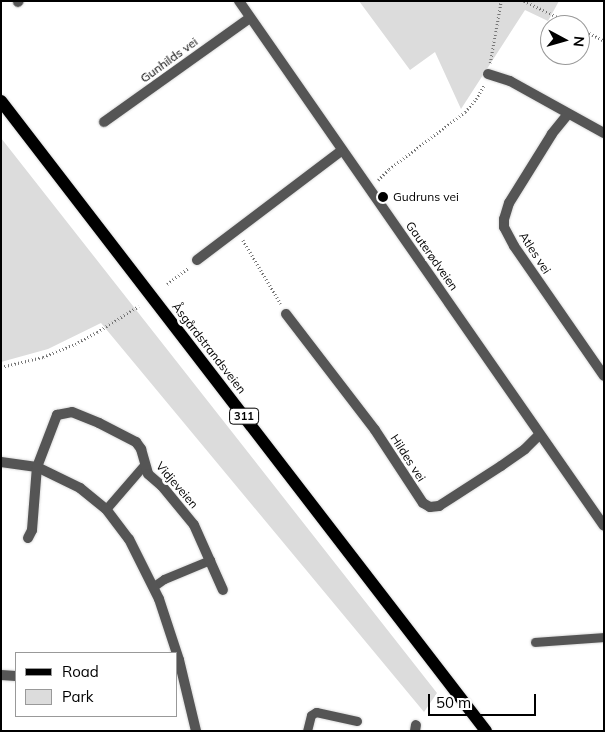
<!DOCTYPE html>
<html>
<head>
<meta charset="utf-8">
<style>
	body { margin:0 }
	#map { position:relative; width:605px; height:732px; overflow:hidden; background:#fff; font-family:Mulish,sans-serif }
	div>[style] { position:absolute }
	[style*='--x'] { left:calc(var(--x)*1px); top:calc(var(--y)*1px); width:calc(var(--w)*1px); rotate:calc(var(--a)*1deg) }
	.green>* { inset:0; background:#dcdcdc }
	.path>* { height:2.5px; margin-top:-1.25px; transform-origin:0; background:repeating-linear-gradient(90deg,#777 0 1px,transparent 0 3.5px) }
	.roads { filter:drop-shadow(0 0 1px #dbdbdb) drop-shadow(0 0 1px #dbdbdb) }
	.lane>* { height:9px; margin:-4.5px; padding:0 4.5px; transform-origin:4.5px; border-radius:4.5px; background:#555 }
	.street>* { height:10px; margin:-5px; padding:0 5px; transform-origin:5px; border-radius:5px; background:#555 }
	.primary>* { height:12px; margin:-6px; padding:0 6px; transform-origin:6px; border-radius:6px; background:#000 }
	.dots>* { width:14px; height:14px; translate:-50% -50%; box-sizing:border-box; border:2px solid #fff; border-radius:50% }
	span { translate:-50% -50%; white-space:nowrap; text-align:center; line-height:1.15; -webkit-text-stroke:5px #fff; paint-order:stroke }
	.shield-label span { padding:1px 4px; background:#fff; border:1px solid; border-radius:4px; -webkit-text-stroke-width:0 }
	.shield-label { font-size:11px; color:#000; font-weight:700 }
	.street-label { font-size:12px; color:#000 }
	.poi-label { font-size:12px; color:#000 }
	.left { translate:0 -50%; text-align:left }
	.frame { position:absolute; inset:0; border:2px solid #000; pointer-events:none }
	.legend { position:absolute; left:15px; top:652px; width:162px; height:65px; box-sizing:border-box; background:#fff; border:1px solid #999; margin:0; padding:6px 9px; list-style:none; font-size:15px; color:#000 }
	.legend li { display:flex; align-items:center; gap:10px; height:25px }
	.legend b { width:25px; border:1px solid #999 }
	.north { position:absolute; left:540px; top:15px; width:50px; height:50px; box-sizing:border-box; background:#fff; border:1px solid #999; border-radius:50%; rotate:96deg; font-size:14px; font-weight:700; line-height:20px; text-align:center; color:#000 }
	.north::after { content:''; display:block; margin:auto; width:18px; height:22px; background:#000; clip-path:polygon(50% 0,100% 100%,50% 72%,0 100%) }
	.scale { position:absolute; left:428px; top:694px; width:108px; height:22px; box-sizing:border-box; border:2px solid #000; border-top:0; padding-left:6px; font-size:15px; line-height:18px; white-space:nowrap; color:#000; -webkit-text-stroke:4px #fff; paint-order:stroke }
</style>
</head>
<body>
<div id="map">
	<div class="green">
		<i style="clip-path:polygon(359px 1px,559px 1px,548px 21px,525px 10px,461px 109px,435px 52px,410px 70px)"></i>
		<i style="clip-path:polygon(1px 138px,437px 693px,424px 712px,101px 323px,48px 349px,1px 362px)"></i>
	</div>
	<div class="path">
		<i style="--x:524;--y:1;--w:55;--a:25.6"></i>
		<i style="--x:580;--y:28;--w:27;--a:28"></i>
		<i style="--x:490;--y:63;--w:63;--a:-79.9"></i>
		<i style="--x:378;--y:180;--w:16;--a:-45"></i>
		<i style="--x:389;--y:169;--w:95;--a:-36.9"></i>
		<i style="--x:465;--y:112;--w:17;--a:-50"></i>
		<i style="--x:476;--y:99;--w:16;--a:-60"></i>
		<i style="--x:243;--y:240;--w:74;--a:59.3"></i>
		<i style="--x:167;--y:284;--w:26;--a:-37"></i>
		<i style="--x:1;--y:367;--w:43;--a:-13.4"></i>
		<i style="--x:43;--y:357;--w:35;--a:-22"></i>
		<i style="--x:75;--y:344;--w:25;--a:-29"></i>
		<i style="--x:97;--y:332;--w:49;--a:-31.8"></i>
	</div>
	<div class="roads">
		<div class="lane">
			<i style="--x:106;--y:509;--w:58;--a:-49.2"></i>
			<i style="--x:154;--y:586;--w:12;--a:-35"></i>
			<i style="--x:164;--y:579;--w:50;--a:-22.4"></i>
			<i style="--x:535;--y:642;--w:69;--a:-4.1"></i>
			<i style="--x:307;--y:731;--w:16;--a:-76"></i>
			<i style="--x:311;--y:715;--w:6;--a:-31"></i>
			<i style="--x:316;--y:712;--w:42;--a:12.4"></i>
		</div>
		<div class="street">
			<i style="--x:239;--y:1;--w:639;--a:55.19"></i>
			<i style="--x:18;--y:2;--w:1;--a:-45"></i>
			<i style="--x:488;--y:74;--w:23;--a:18"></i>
			<i style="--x:510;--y:81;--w:107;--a:29"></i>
			<i style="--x:568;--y:114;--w:26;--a:129"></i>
			<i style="--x:552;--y:134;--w:81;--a:121.9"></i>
			<i style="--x:509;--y:203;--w:17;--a:107"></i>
			<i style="--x:504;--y:219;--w:8;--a:90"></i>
			<i style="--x:504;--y:227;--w:21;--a:62"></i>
			<i style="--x:514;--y:246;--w:158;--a:55.3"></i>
			<i style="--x:104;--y:122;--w:179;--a:-35.5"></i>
			<i style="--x:197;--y:260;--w:181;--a:-37.1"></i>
			<i style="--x:286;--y:314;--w:146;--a:52.5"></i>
			<i style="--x:375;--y:430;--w:87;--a:56.7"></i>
			<i style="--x:423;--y:503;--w:8;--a:30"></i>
			<i style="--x:430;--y:507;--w:9;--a:-6"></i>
			<i style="--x:439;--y:506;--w:74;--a:-32.8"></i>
			<i style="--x:501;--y:466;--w:29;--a:-35"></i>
			<i style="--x:525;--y:449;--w:20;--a:-45"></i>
			<i style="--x:1;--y:462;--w:36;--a:8"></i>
			<i style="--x:37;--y:467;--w:48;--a:26"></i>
			<i style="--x:80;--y:488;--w:33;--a:39"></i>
			<i style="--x:106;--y:509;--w:38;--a:53"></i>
			<i style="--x:129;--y:539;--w:67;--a:63.4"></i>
			<i style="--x:159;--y:599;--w:64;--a:71.8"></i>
			<i style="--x:179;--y:660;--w:73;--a:76.5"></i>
			<i style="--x:28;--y:538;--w:9;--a:-63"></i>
			<i style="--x:32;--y:530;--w:63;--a:-85.5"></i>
			<i style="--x:37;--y:467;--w:56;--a:-69"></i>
			<i style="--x:57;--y:415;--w:15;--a:-11"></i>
			<i style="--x:72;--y:412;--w:29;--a:22"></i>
			<i style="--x:99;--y:423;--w:42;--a:27.2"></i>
			<i style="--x:136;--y:442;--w:9;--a:54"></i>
			<i style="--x:141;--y:449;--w:26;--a:74"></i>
			<i style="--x:148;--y:474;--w:18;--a:41"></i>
			<i style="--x:162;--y:486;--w:50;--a:50.6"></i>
			<i style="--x:194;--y:525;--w:71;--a:66"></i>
			<i style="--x:1;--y:675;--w:15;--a:4"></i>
			<i style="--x:415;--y:731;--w:6;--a:-81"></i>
		</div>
		<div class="primary">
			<i style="--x:1;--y:101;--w:795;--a:52.41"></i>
		</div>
	</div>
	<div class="dots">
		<i style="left:383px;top:197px;background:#000"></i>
	</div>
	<div class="shield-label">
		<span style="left:244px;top:416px">311</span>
	</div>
	<div class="street-label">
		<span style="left:169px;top:60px;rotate:-36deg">Gunhilds vei</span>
		<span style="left:535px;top:253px;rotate:57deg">Atles vei</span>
		<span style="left:432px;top:256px;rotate:55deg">Gauterødveien</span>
		<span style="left:209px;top:348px;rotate:52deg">Åsgårdstrandsveien</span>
		<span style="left:408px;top:458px;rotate:57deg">Hildes vei</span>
		<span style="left:177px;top:485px;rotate:49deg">Vidjeveien</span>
	</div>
	<div class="poi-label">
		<span class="left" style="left:393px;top:197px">Gudruns vei</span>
	</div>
	<div class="frame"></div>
	<ul class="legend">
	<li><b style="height:6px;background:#000"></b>Road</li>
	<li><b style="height:14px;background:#dcdcdc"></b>Park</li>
	</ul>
	<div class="north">N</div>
	<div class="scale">50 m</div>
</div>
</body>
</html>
